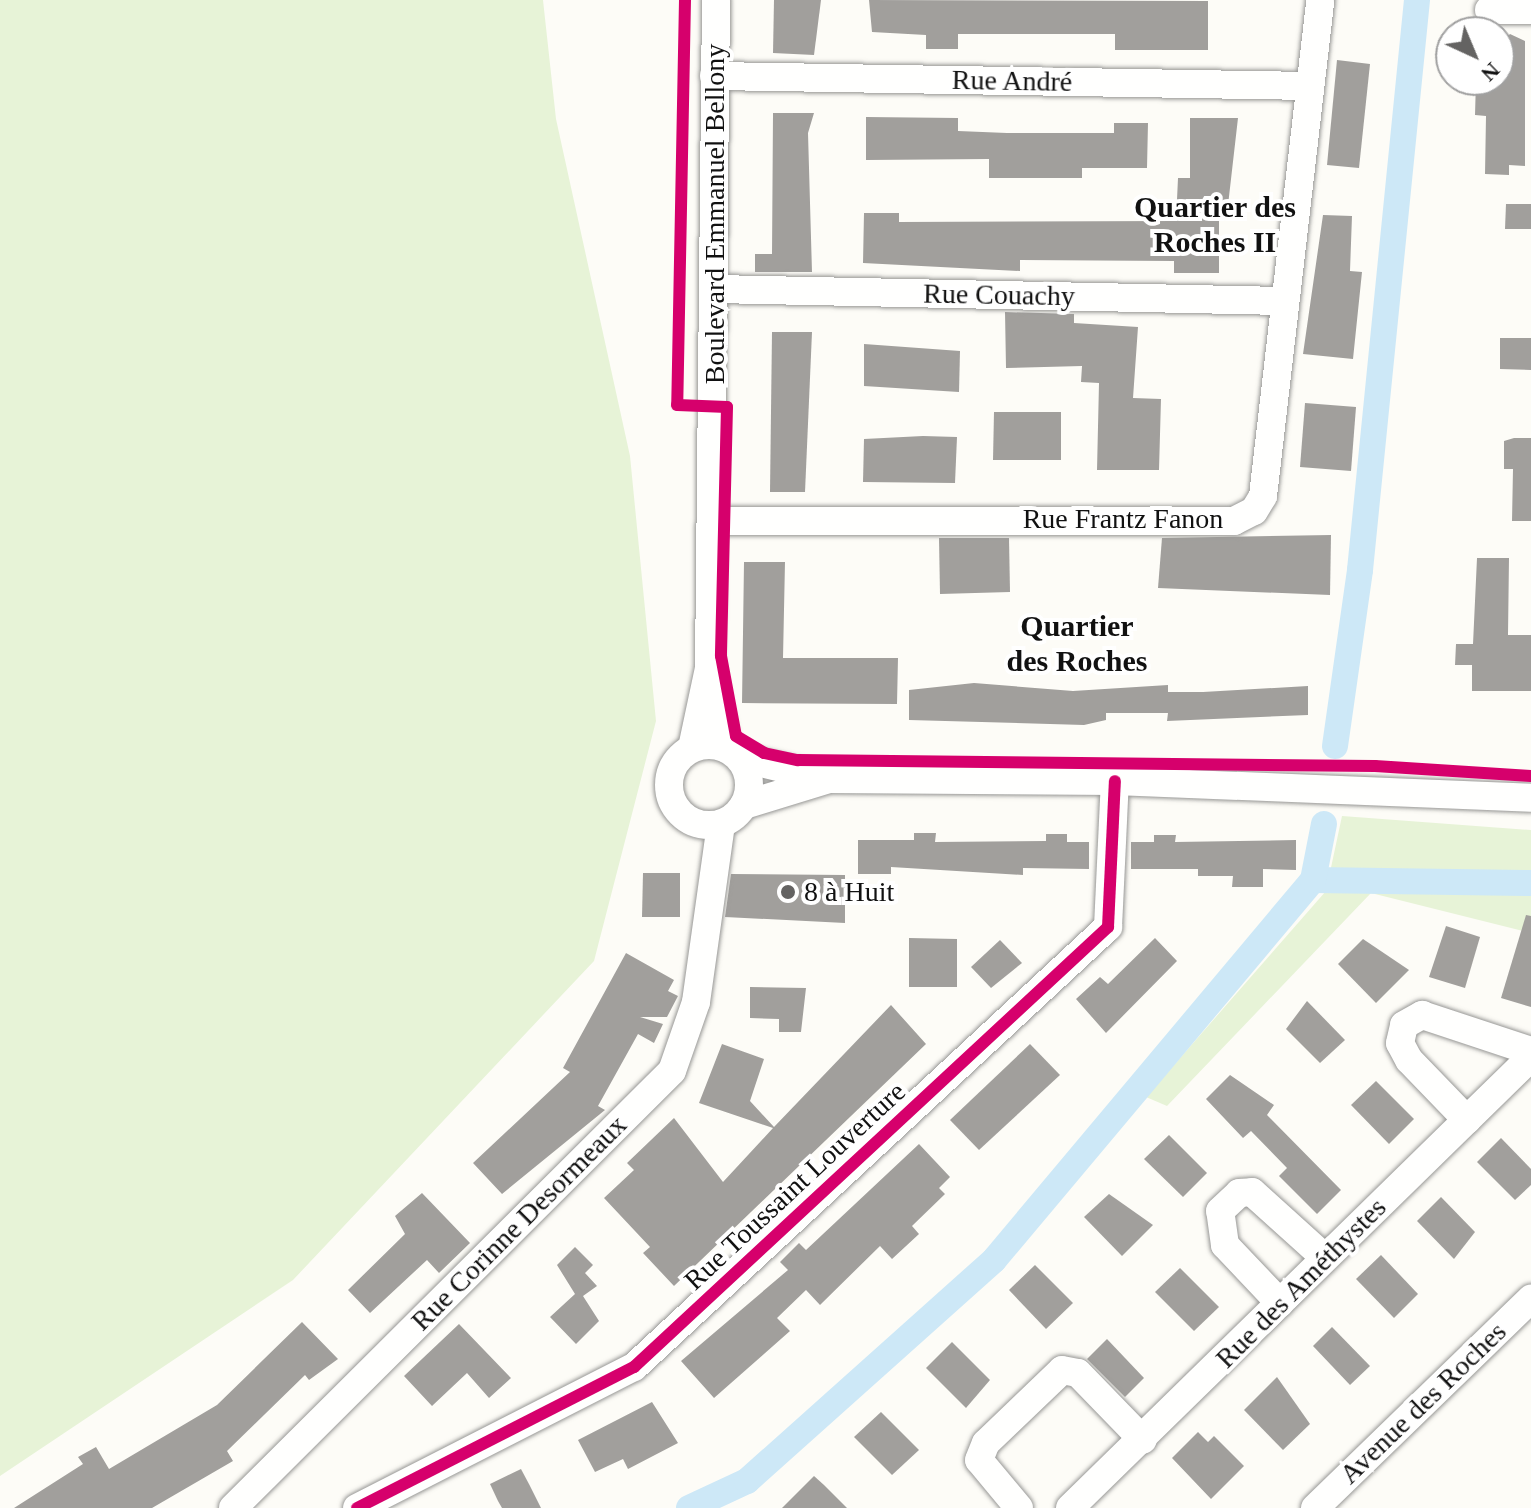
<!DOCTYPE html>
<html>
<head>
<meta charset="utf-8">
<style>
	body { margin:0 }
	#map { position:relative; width:1531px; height:1508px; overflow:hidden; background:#fdfcf7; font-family:"Times New Roman",serif }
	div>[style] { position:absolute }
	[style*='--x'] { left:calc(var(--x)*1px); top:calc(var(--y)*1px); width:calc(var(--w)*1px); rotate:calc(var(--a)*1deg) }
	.green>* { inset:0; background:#e7f3d7 }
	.canal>* { height:26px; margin:-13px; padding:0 13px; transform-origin:13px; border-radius:13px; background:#cde8f7 }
	.building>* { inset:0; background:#a19f9c }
	.roads { filter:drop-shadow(0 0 2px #979795) drop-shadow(0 0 2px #979795) }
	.minor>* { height:28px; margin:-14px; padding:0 14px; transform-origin:14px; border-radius:14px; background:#fffffe }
	.minor>.ring { margin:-14px; padding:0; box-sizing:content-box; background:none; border:28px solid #fffffe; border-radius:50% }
	.cycleway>* { height:12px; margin:-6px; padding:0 6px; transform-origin:6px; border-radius:6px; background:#d6006c }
	.dots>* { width:22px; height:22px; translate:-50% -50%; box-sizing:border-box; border:4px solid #fff; border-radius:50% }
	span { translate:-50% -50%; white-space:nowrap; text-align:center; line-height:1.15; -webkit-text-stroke:8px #fff; paint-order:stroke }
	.street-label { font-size:28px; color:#111 }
	.poi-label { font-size:28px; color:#111 }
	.left { translate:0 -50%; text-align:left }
	.neighbourhood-label { font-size:30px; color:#111; font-weight:700 }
	.north { position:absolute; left:1435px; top:16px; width:80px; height:80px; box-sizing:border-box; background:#fff; border:2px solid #a0a0a0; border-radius:50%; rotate:136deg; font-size:22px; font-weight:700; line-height:32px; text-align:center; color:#111 }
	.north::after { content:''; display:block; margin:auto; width:28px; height:36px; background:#646362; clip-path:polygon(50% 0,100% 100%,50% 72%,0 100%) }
</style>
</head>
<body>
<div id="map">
	<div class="green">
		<i style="clip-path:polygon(0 0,543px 0,556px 119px,630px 456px,656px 721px,594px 961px,293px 1280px,0 1476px)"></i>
		<i style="clip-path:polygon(1342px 816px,1531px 830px,1531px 933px,1371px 893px,1167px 1106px,1146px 1097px,1326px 891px)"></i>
	</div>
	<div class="canal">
		<i style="--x:1335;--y:746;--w:178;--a:-81.9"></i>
		<i style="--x:1360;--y:570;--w:573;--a:-84.29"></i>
		<i style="--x:1313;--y:880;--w:218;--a:0.8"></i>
		<i style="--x:689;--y:1508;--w:64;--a:-25"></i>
		<i style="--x:747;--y:1481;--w:331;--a:-41.8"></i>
		<i style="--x:994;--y:1260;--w:496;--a:-50"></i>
		<i style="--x:1313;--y:880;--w:57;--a:-78.9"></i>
	</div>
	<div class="building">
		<i style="clip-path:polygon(774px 0,821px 0,814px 55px,773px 53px)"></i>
		<i style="clip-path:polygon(869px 0,1208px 1px,1208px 50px,1115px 50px,1115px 34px,958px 34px,958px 49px,926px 49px,926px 35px,872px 32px)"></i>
		<i style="clip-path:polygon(1510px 34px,1525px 41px,1525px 166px,1509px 165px,1509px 175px,1485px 174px,1486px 116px,1475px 115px,1476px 80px,1499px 80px,1499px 44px)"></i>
		<i style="clip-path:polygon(1337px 60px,1370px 64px,1359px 168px,1327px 165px)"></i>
		<i style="clip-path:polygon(773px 113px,814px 113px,808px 133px,812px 272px,755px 272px,755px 254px,772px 254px)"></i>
		<i style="clip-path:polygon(866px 117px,958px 118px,958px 131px,1007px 133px,1114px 133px,1114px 123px,1148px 123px,1147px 168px,1082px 168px,1082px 178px,989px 178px,989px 159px,866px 160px)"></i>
		<i style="clip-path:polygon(1190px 118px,1238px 118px,1227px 214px,1219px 213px,1219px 273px,1174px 273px,1174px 261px,1020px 260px,1020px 271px,863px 263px,864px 213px,899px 213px,899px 222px,1176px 221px,1178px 178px,1190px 178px)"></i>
		<i style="clip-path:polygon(1506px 204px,1531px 204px,1531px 229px,1505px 229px)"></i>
		<i style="clip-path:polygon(1323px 215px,1352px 216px,1350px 271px,1362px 272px,1353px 359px,1303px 354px)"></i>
		<i style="clip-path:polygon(1005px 312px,1074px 314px,1074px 323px,1138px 327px,1133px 398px,1161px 399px,1159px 470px,1097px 470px,1099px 383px,1081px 382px,1082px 366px,1006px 368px)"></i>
		<i style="clip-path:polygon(772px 332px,812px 332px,805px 492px,770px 492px)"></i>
		<i style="clip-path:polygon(1500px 338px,1531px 338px,1531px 370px,1500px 369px)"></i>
		<i style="clip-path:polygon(864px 344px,960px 351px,959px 392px,864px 386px)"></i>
		<i style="clip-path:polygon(1305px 403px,1356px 407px,1351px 471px,1300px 467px)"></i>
		<i style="clip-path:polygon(994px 412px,1061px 412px,1061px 460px,993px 460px)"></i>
		<i style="clip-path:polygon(923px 436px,957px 437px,955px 483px,863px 482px,864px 439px)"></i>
		<i style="clip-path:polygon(1514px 438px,1531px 438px,1531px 521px,1512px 521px,1513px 469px,1504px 469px,1504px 441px)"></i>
		<i style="clip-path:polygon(1331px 535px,1330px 595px,1158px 588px,1162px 538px)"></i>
		<i style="clip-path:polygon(939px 538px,1009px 538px,1010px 592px,940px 594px)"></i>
		<i style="clip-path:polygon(1477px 558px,1509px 558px,1508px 635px,1531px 635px,1531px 691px,1472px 691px,1472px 665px,1455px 665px,1456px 644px,1473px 644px)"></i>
		<i style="clip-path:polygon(744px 562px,785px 562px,783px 658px,898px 658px,897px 704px,742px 703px)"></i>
		<i style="clip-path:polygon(974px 683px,1073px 691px,1168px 685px,1168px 692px,1203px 692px,1308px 686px,1308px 715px,1167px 721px,1168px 713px,1106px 713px,1106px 720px,1084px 725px,909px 720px,909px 690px)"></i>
		<i style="clip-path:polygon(914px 833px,936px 833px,935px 842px,1046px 841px,1046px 834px,1067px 834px,1067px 842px,1089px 842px,1089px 869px,1023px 868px,1023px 875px,891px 867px,891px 874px,858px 874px,858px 840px,914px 840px)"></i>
		<i style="clip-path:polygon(1154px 835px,1176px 835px,1175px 842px,1296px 840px,1296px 870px,1263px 869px,1263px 887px,1232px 887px,1233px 876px,1198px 876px,1198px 869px,1131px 869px,1131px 842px,1154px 842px)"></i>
		<i style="clip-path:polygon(643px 873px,680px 873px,680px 917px,642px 917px)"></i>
		<i style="clip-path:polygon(731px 874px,845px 875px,845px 923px,725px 917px)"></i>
		<i style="clip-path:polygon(1526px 915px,1531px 916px,1531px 1007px,1501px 998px)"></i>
		<i style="clip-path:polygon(1446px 926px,1480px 937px,1465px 988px,1429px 977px)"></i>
		<i style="clip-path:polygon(909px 938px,957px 939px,957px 987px,909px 987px)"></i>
		<i style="clip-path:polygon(1155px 938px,1177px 961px,1106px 1033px,1076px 999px,1100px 977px,1108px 984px)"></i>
		<i style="clip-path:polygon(1363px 939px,1409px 970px,1376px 1003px,1338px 964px)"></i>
		<i style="clip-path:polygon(1000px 940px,1022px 963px,991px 988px,971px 967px)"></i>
		<i style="clip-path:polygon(626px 953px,674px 980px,668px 991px,678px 996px,667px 1017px,640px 1017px,663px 1024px,654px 1043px,638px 1034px,598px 1106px,605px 1110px,502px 1194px,473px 1163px,570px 1072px,563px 1068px)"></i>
		<i style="clip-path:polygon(750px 987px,806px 988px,801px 1032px,779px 1032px,779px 1019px,750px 1018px)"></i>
		<i style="clip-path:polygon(1307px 1001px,1345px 1040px,1320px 1063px,1286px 1029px)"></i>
		<i style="clip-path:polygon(891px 1005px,926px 1044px,674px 1286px,643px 1253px,650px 1247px,604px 1198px,634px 1170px,627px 1163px,674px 1118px,723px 1182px,773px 1128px,699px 1103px,722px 1044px,764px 1059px,750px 1101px,774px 1127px)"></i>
		<i style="clip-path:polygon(1030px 1044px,1060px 1075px,979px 1150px,950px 1120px)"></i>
		<i style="clip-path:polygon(1230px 1075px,1274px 1105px,1267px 1115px,1341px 1190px,1317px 1214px,1279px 1176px,1287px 1168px,1251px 1131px,1243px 1138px,1206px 1099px)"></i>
		<i style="clip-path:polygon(1376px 1081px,1414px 1119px,1389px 1144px,1351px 1105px)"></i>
		<i style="clip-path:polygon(1169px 1135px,1207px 1173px,1183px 1197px,1144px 1159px)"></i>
		<i style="clip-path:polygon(1501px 1138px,1531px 1169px,1531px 1185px,1515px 1200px,1477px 1162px)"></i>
		<i style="clip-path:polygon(919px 1144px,950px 1177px,939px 1188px,945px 1194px,912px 1226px,919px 1234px,892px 1259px,880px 1246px,820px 1305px,806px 1290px,777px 1318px,790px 1331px,714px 1398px,681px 1361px,788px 1270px,780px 1262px,799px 1243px,806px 1250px)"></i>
		<i style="clip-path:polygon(422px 1193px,470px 1243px,439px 1273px,427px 1260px,370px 1313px,348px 1290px,405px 1234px,395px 1216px)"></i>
		<i style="clip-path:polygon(1109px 1194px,1153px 1225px,1122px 1256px,1084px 1217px)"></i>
		<i style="clip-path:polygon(1441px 1197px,1475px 1232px,1454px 1259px,1417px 1221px)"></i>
		<i style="clip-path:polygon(575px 1247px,593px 1265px,585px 1273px,597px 1286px,583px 1296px,599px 1321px,576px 1344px,550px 1317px,575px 1294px,557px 1265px)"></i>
		<i style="clip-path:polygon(1381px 1255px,1418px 1294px,1394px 1318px,1356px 1279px)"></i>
		<i style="clip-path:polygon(1035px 1265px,1073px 1303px,1046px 1329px,1009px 1290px)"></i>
		<i style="clip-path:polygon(1180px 1268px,1219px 1307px,1194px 1331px,1155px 1292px)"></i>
		<i style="clip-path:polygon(302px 1322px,338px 1359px,309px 1380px,305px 1375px,227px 1451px,233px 1461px,152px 1508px,14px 1508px,83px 1464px,78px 1457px,96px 1447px,109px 1469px,217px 1405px)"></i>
		<i style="clip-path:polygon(459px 1324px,511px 1378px,489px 1398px,467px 1373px,432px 1406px,404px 1376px)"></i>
		<i style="clip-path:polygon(1332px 1327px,1370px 1366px,1350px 1385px,1313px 1346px)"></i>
		<i style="clip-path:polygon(1107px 1339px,1144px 1378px,1125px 1397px,1087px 1359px)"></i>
		<i style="clip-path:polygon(952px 1342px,990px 1380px,966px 1408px,926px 1368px)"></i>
		<i style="clip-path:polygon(1277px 1377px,1310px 1424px,1283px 1450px,1244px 1410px)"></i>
		<i style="clip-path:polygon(652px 1402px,678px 1443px,628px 1469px,623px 1459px,595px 1472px,578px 1440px)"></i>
		<i style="clip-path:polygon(881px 1412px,919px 1450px,892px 1475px,854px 1437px)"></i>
		<i style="clip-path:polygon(1198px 1432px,1208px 1442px,1214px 1436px,1244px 1466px,1211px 1499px,1172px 1458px)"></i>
		<i style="clip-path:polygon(521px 1469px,530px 1486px,541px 1508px,502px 1508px,498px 1501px,490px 1484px)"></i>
		<i style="clip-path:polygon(814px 1476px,824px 1485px,847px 1508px,782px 1508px)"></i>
	</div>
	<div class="roads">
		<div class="minor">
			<i style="--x:1489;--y:10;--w:42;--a:0"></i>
			<i style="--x:714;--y:76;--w:595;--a:0.96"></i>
			<i style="--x:715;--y:289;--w:568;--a:1.21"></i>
			<i style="--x:713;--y:521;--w:521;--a:0"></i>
			<i style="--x:1234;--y:521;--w:22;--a:-27"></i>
			<i style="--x:1254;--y:511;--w:17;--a:-59"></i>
			<i style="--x:1263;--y:496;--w:499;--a:-83.4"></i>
			<i style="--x:711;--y:678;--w:72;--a:77.9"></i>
			<i class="ring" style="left:669px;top:745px;width:52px;height:52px"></i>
			<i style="--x:692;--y:748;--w:82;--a:-78"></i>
			<i style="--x:709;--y:668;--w:668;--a:-89.4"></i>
			<i style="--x:740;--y:758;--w:89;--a:13.6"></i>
			<i style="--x:827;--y:779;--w:288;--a:0.4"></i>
			<i style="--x:1115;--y:781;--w:416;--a:2.3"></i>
			<i style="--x:744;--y:805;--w:86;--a:-17"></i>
			<i style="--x:1467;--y:1120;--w:83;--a:-134"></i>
			<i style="--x:1409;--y:1060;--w:19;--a:-118"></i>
			<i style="--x:1400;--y:1043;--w:18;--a:-77"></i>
			<i style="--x:1404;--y:1025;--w:21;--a:-29"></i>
			<i style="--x:1422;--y:1015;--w:115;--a:18.3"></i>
			<i style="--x:1280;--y:1303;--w:80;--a:-133.5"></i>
			<i style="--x:1225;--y:1245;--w:34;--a:-98"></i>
			<i style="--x:1220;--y:1211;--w:26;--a:-43"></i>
			<i style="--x:1239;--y:1193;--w:13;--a:-4"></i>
			<i style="--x:1252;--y:1192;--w:98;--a:42.1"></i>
			<i style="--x:233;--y:1508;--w:619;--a:-44.87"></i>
			<i style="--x:672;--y:1071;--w:73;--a:-70.8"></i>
			<i style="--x:696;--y:1002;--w:180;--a:-82"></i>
			<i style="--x:357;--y:1508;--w:311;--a:-27"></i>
			<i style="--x:634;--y:1367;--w:647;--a:-42.87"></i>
			<i style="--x:1108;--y:927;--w:146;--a:-87.3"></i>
			<i style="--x:1019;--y:1508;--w:62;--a:-129.8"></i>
			<i style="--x:979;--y:1460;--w:18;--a:-68"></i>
			<i style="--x:986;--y:1443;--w:105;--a:-43.8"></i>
			<i style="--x:1062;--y:1370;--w:16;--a:11"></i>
			<i style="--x:1078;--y:1373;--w:93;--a:45.9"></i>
			<i style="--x:1070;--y:1508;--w:645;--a:-44.37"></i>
			<i style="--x:1315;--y:1508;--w:301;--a:-44.1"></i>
		</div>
	</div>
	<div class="cycleway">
		<i style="--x:685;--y:0;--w:405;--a:91.1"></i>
		<i style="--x:677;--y:405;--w:50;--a:2.3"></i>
		<i style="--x:727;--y:407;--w:249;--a:91.4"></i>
		<i style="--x:721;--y:656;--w:81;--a:79.4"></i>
		<i style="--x:736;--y:736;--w:33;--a:31"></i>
		<i style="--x:764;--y:753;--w:35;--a:12"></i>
		<i style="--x:798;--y:760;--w:577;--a:0.6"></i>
		<i style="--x:1375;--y:766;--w:156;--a:3.7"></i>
		<i style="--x:357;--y:1508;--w:311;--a:-27"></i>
		<i style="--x:634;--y:1367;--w:647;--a:-42.87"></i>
		<i style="--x:1108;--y:927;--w:146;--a:-87.3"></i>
	</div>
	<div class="dots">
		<i style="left:788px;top:892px;background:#646362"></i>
	</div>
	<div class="street-label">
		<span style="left:1012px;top:81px;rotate:1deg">Rue André</span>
		<span style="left:715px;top:214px;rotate:-90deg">Boulevard Emmanuel Bellony</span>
		<span style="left:999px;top:295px;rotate:1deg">Rue Couachy</span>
		<span style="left:1123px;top:519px">Rue Frantz Fanon</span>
		<span style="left:795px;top:1186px;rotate:-43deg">Rue Toussaint Louverture</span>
		<span style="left:519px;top:1223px;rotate:-45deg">Rue Corinne Desormeaux</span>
		<span style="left:1301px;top:1283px;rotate:-45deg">Rue des Améthystes</span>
		<span style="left:1423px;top:1403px;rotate:-44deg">Avenue des Roches</span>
	</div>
	<div class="poi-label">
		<span class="left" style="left:804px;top:892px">8 à Huit</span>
	</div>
	<div class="neighbourhood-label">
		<span style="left:1215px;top:224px">Quartier des<br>Roches II</span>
		<span style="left:1077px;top:643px">Quartier<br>des Roches</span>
	</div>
	<div class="north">N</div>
</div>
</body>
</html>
